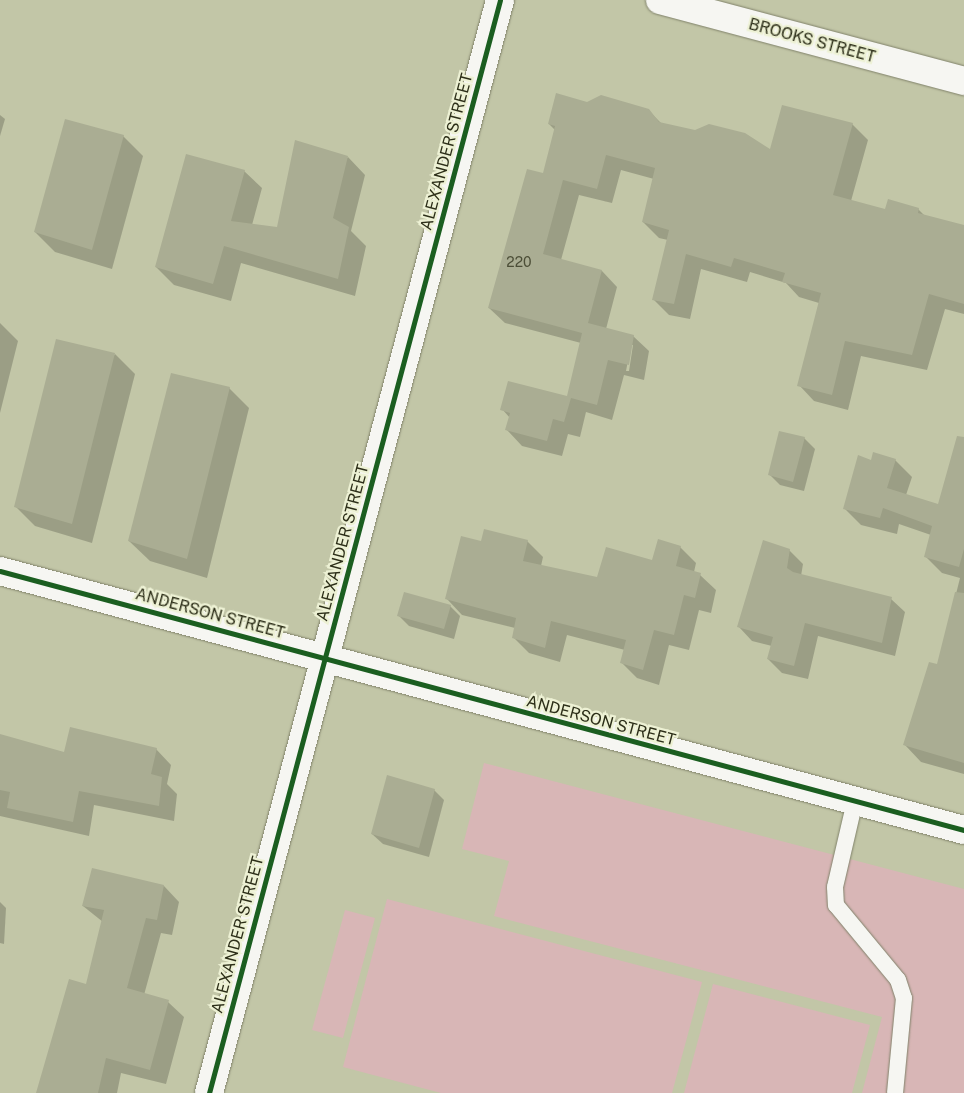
<!DOCTYPE html>
<html>
<head>
<meta charset="utf-8">
<style>
	body { margin:0 }
	#map { position:relative; width:964px; height:1093px; overflow:hidden; background:#c2c6a7; font-family:"Public Sans",sans-serif }
	div>[style] { position:absolute }
	[style*='--x'] { left:calc(var(--x)*1px); top:calc(var(--y)*1px); width:calc(var(--w)*1px); rotate:calc(var(--a)*1deg) }
	.green>* { inset:0; background:#d8b6b6 }
	.shadow>* { inset:0; background:#0003 }
	.building>* { inset:0; background:#aaad93 }
	.roads { filter:drop-shadow(0 0 1px #80826a) drop-shadow(0 0 1px #80826a) }
	.service>* { height:16px; margin:-8px; padding:0 8px; transform-origin:8px; border-radius:8px; background:#f6f6f2 }
	.minor>* { height:28px; margin:-14px; padding:0 14px; transform-origin:14px; border-radius:14px; background:#f6f6f2 }
	.cycleway>* { height:5px; margin:-2.5px; padding:0 2.5px; transform-origin:2.5px; border-radius:2.5px; background:#1b5e20 }
	span { translate:-50% -50%; white-space:nowrap; text-align:center; line-height:1.15; -webkit-text-stroke:4.5px #edf1d4; paint-order:stroke }
	.number-label { font-size:14px; color:#4c4e37 }
	.number-label span { -webkit-text-stroke-width:0 }
	.street-label { font-size:16px; color:#2c2e18 }
</style>
</head>
<body>
<div id="map">
	<div class="green">
		<i style="clip-path:polygon(484px 763px,964px 889px,964px 1093px,862px 1093px,882px 1017px,494px 916px,509px 861px,462px 849px)"></i>
		<i style="clip-path:polygon(387px 899px,702px 982px,672px 1093px,441px 1093px,343px 1067px)"></i>
		<i style="clip-path:polygon(345px 910px,375px 918px,343px 1038px,312px 1030px)"></i>
		<i style="clip-path:polygon(713px 984px,870px 1025px,852px 1093px,684px 1093px)"></i>
	</div>
	<div class="shadow">
		<i style="clip-path:polygon(evenodd,587px 103px,648px 110px,662px 124px,770px 151px,852px 124px,868px 140px,851px 201px,886px 211px,918px 209px,925px 216px,964px 226px,964px 314px,945px 309px,927px 370px,861px 356px,848px 410px,814px 401px,799px 385px,819px 303px,799px 297px,786px 283px,750px 272px,747px 282px,701px 269px,690px 319px,669px 315px,653px 299px,668px 240px,659px 238px,643px 222px,654px 179px,621px 170px,612px 203px,579px 195px,561px 260px,602px 271px,617px 287px,606px 329px,633px 336px,649px 351px,644px 380px,624px 375px,612px 420px,586px 412px,580px 437px,568px 434px,562px 456px,522px 446px,507px 430px,510px 418px,502px 409px,568px 398px,581px 343px,505px 323px,489px 308px,544px 175px,555px 130px,549px 124px,587px 103px,631px 345px,633px 345px,629px 371px,626px 371px,631px 345px)"></i>
		<i style="clip-path:polygon(0 115px,5px 119px,0 136px)"></i>
		<i style="clip-path:polygon(123px 136px,143px 156px,112px 269px,55px 252px,35px 232px)"></i>
		<i style="clip-path:polygon(348px 157px,365px 175px,351px 231px,366px 246px,355px 296px,241px 263px,231px 301px,174px 285px,156px 267px,244px 171px,262px 188px,252px 225px,278px 228px)"></i>
		<i style="clip-path:polygon(0 323px,18px 341px,0 413px)"></i>
		<i style="clip-path:polygon(115px 354px,135px 374px,92px 543px,35px 526px,15px 506px)"></i>
		<i style="clip-path:polygon(229px 388px,249px 408px,207px 578px,150px 561px,129px 541px)"></i>
		<i style="clip-path:polygon(804px 438px,815px 449px,804px 491px,780px 485px,770px 475px)"></i>
		<i style="clip-path:polygon(895px 460px,912px 477px,906px 495px,939px 505px,964px 465px,964px 774px,921px 762px,905px 745px,938px 666px,960px 578px,942px 573px,925px 556px,931px 535px,899px 524px,897px 534px,861px 525px,844px 508px,871px 462px)"></i>
		<i style="clip-path:polygon(527px 541px,543px 557px,541px 566px,598px 579px,653px 562px,680px 547px,696px 563px,694px 572px,700px 575px,716px 590px,711px 613px,699px 610px,689px 650px,669px 645px,659px 685px,637px 678px,622px 663px,625px 650px,567px 635px,560px 662px,529px 653px,513px 637px,515px 628px,462px 615px,447px 599px,482px 543px)"></i>
		<i style="clip-path:polygon(789px 550px,803px 564px,801px 576px,891px 599px,905px 612px,895px 656px,818px 636px,808px 679px,782px 673px,768px 659px,772px 646px,752px 641px,739px 627px)"></i>
		<i style="clip-path:polygon(450px 606px,460px 616px,454px 639px,409px 626px,399px 616px)"></i>
		<i style="clip-path:polygon(0 735px,65px 753px,156px 749px,171px 765px,167px 784px,177px 794px,174px 821px,94px 805px,89px 836px,0 816px)"></i>
		<i style="clip-path:polygon(434px 790px,444px 800px,429px 857px,383px 844px,372px 834px)"></i>
		<i style="clip-path:polygon(164px 886px,179px 902px,172px 935px,161px 933px,144px 995px,168px 1002px,184px 1017px,166px 1084px,121px 1073px,117px 1093px,37px 1093px,87px 986px,103px 922px,83px 906px)"></i>
		<i style="clip-path:polygon(0 902px,6px 908px,4px 944px,0 943px)"></i>
	</div>
	<div class="building">
		<i style="clip-path:polygon(556px 93px,587px 102px,601px 95px,649px 109px,659px 122px,695px 130px,709px 124px,745px 133px,770px 149px,782px 105px,853px 123px,833px 195px,885px 209px,888px 199px,919px 208px,918px 213px,964px 225px,964px 304px,929px 294px,912px 355px,845px 341px,832px 395px,797px 386px,821px 293px,782px 282px,785px 273px,734px 258px,731px 267px,686px 254px,674px 304px,652px 300px,669px 230px,642px 222px,655px 168px,606px 155px,597px 189px,563px 180px,543px 254px,602px 270px,588px 323px,634px 335px,629px 365px,608px 360px,597px 405px,571px 398px,564px 422px,553px 419px,547px 441px,505px 430px,510px 413px,500px 410px,508px 381px,567px 396px,582px 333px,488px 308px,527px 169px,543px 173px,555px 126px,548px 124px)"></i>
		<i style="clip-path:polygon(65px 119px,124px 135px,92px 250px,34px 232px)"></i>
		<i style="clip-path:polygon(295px 140px,348px 156px,333px 218px,349px 227px,338px 279px,224px 246px,213px 284px,155px 267px,186px 154px,245px 170px,231px 221px,277px 227px)"></i>
		<i style="clip-path:polygon(56px 339px,115px 353px,72px 524px,14px 507px)"></i>
		<i style="clip-path:polygon(171px 373px,230px 387px,187px 559px,128px 541px)"></i>
		<i style="clip-path:polygon(779px 431px,805px 437px,793px 482px,768px 475px)"></i>
		<i style="clip-path:polygon(957px 436px,964px 437px,964px 549px,959px 567px,924px 557px,932px 526px,883px 508px,880px 518px,843px 509px,858px 455px,871px 460px,873px 452px,896px 459px,887px 488px,938px 504px)"></i>
		<i style="clip-path:polygon(484px 529px,528px 540px,523px 561px,597px 577px,606px 547px,652px 560px,658px 539px,681px 546px,676px 566px,701px 573px,695px 598px,684px 595px,674px 635px,654px 630px,643px 670px,620px 663px,626px 640px,551px 621px,545px 648px,512px 638px,516px 618px,445px 599px,461px 536px,481px 541px)"></i>
		<i style="clip-path:polygon(763px 540px,790px 549px,787px 568px,793px 572px,892px 597px,882px 643px,805px 623px,794px 666px,767px 659px,773px 637px,737px 627px)"></i>
		<i style="clip-path:polygon(404px 592px,451px 605px,444px 629px,397px 616px)"></i>
		<i style="clip-path:polygon(955px 592px,964px 593px,964px 763px,903px 745px,929px 662px,937px 664px)"></i>
		<i style="clip-path:polygon(70px 727px,157px 748px,151px 774px,162px 777px,159px 806px,79px 791px,73px 822px,7px 808px,10px 792px,0 790px,0 734px,64px 752px)"></i>
		<i style="clip-path:polygon(387px 775px,435px 789px,419px 848px,371px 834px)"></i>
		<i style="clip-path:polygon(92px 868px,164px 885px,157px 920px,146px 918px,127px 988px,169px 1000px,150px 1070px,106px 1058px,98px 1093px,36px 1093px,69px 979px,86px 984px,104px 910px,82px 906px)"></i>
	</div>
	<div class="roads">
		<div class="service">
			<i style="--x:855;--y:801;--w:88;--a:103.1"></i>
			<i style="--x:835;--y:887;--w:18;--a:87"></i>
			<i style="--x:836;--y:905;--w:97;--a:50.4"></i>
			<i style="--x:898;--y:980;--w:19;--a:72"></i>
			<i style="--x:904;--y:998;--w:95;--a:95.4"></i>
		</div>
		<div class="minor">
			<i style="--x:660;--y:0;--w:315;--a:14.9"></i>
			<i style="--x:0;--y:571;--w:998;--a:15.04"></i>
			<i style="--x:209;--y:1093;--w:1131;--a:-75.09"></i>
		</div>
	</div>
	<div class="cycleway">
		<i style="--x:0;--y:571;--w:998;--a:15.04"></i>
		<i style="--x:209;--y:1093;--w:1131;--a:-75.09"></i>
	</div>
	<div class="number-label">
		<span style="left:519px;top:262px">220</span>
	</div>
	<div class="street-label">
		<span style="left:812px;top:41px;rotate:15deg">BROOKS STREET</span>
		<span style="left:447px;top:152px;rotate:-75deg">ALEXANDER STREET</span>
		<span style="left:343px;top:543px;rotate:-75deg">ALEXANDER STREET</span>
		<span style="left:210px;top:614px;rotate:15deg">ANDERSON STREET</span>
		<span style="left:601px;top:721px;rotate:15deg">ANDERSON STREET</span>
		<span style="left:238px;top:935px;rotate:-75deg">ALEXANDER STREET</span>
	</div>
</div>
</body>
</html>
